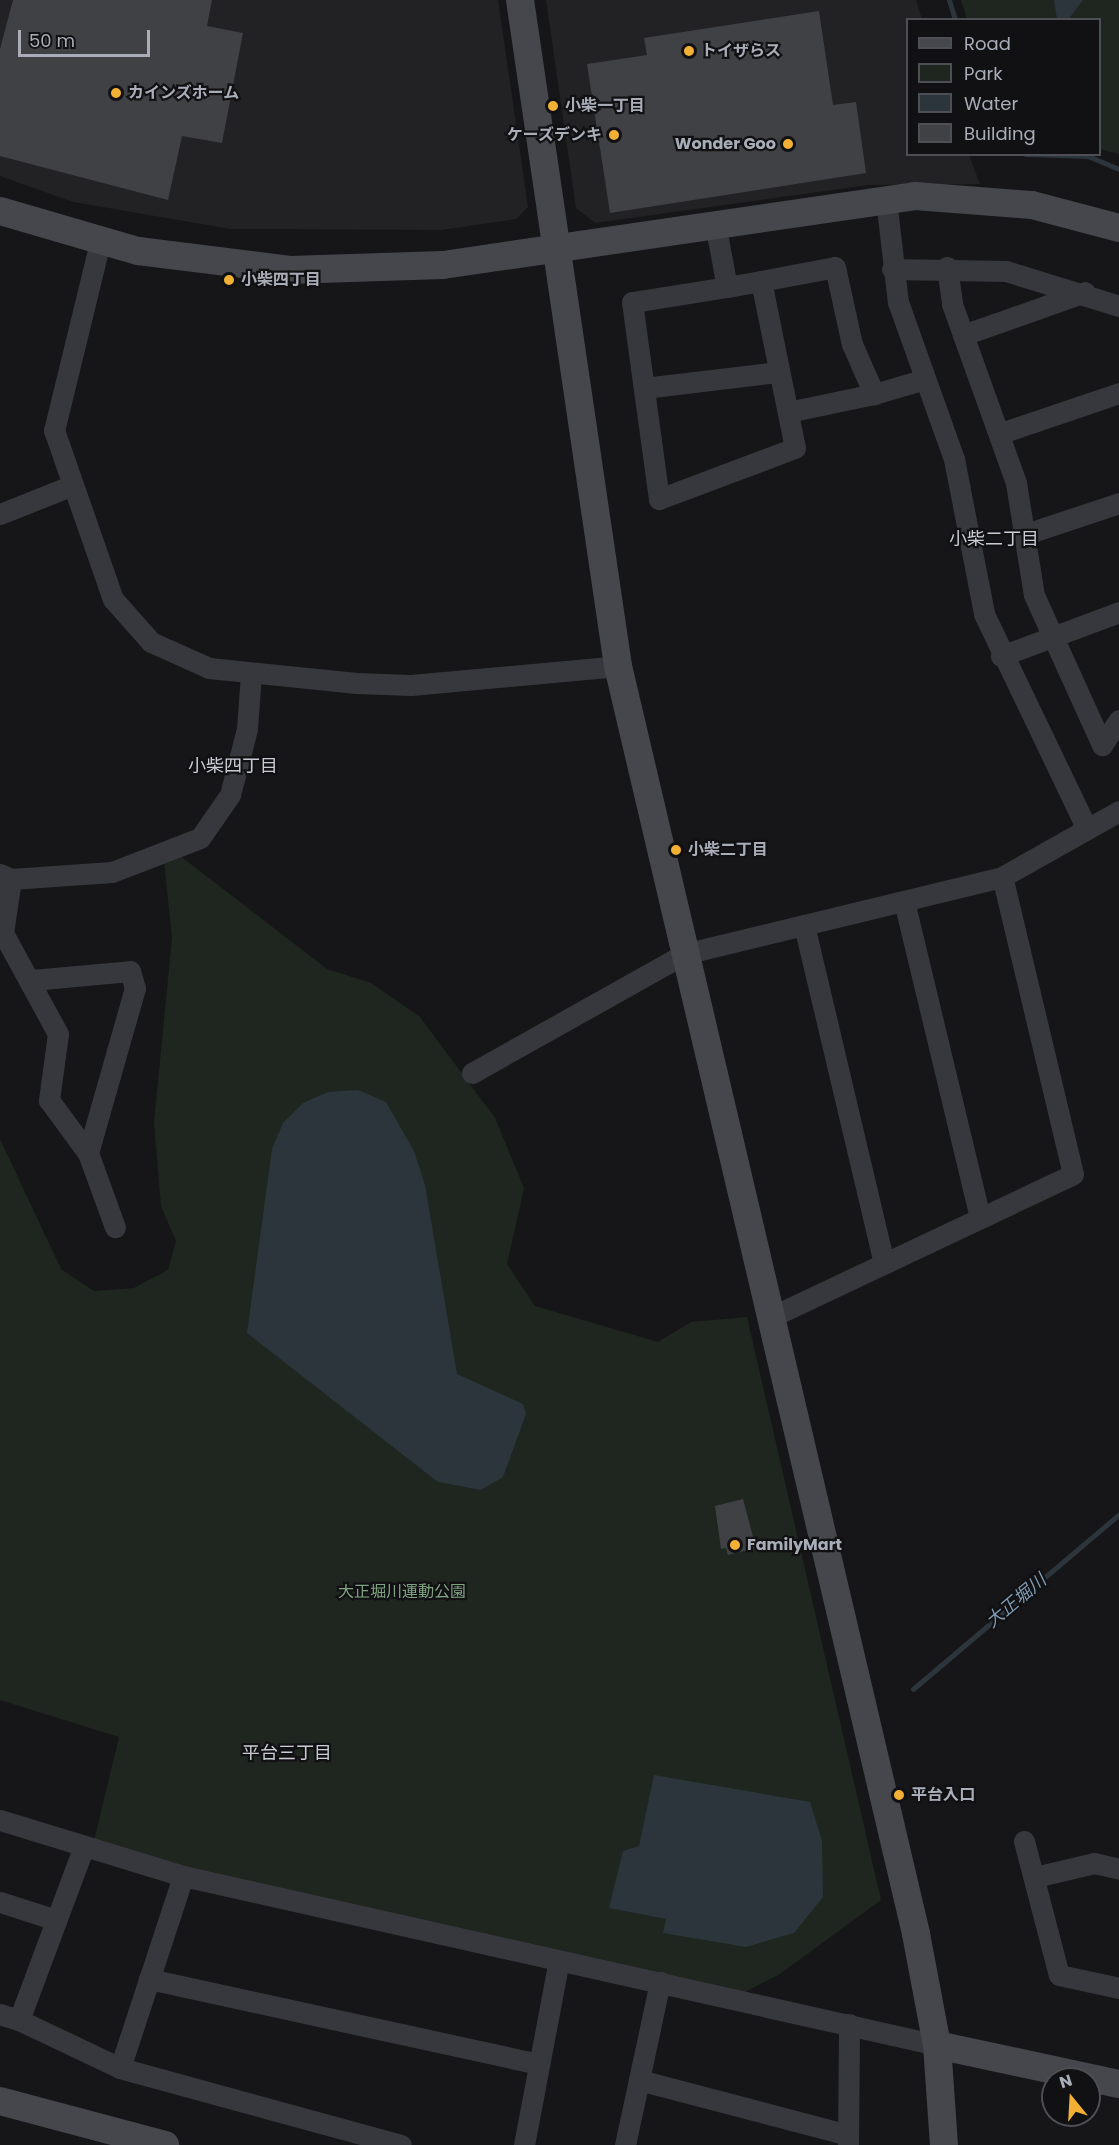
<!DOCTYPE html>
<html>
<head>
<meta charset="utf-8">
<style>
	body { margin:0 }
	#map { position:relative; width:1119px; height:2145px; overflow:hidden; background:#161618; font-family:Poppins,"Noto Sans JP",sans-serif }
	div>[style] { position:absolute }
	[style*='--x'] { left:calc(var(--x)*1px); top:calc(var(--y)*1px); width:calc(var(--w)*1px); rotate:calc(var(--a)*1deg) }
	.built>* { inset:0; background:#222225 }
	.green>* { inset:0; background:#1e261f }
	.water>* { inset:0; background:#2c353c }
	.stream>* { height:5px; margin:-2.5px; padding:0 2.5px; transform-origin:2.5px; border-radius:2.5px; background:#2c353c }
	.building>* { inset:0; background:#404145 }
	.street>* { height:21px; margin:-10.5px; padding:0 10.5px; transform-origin:10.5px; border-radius:10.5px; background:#37383d }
	.secondary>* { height:28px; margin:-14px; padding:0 14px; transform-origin:14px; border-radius:14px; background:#45474d }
	.dots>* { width:16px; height:16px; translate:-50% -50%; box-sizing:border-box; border:3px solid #111113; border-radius:50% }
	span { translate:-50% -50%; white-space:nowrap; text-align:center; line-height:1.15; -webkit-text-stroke:4.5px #111113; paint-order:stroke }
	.poi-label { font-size:16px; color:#a8adb8; font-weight:700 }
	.left { translate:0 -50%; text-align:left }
	.right { translate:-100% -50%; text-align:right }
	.park-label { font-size:16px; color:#7fa381 }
	.neighbourhood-label { font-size:18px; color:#c9ccd4 }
	.water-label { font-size:18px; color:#7f9bb3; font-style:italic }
	.legend { position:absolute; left:906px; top:18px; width:195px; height:138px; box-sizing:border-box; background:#111113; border:2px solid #4d4f55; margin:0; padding:8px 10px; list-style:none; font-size:18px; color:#a8adb8 }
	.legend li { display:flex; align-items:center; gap:12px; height:30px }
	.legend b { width:30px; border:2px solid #4d4f55 }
	.north { position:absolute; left:1041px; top:2067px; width:60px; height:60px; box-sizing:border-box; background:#111113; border:2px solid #4d4f55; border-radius:50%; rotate:342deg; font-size:16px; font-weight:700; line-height:24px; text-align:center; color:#a8adb8 }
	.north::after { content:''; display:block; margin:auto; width:21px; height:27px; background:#f2b134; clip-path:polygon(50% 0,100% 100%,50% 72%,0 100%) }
	.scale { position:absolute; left:18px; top:30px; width:132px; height:27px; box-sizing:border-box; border:3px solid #a8adb8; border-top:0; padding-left:8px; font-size:18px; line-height:21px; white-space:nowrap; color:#a8adb8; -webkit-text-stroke:4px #111113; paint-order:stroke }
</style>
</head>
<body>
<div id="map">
	<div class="built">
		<i style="clip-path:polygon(0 0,498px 0,528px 207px,516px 219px,441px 230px,231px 229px,73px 202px,0 176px)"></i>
		<i style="clip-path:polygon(546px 0,916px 0,922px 19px,908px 20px,908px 154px,969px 155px,980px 184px,869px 185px,595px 223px,576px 208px)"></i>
	</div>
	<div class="green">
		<i style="clip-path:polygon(961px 0,1119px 0,1119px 154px,1100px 149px,1100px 20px,967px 19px)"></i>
		<i style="clip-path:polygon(162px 842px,327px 969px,371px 983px,420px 1017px,495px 1118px,524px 1188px,507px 1264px,535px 1306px,658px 1342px,691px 1322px,747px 1317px,881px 1900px,780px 1974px,737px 1996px,93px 1845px,119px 1737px,0 1700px,0 1139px,61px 1269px,94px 1291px,134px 1288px,168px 1270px,176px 1241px,161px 1206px,154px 1122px,172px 938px)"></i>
	</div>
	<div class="water">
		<i style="clip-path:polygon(1054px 0,1083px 0,1068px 20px,1057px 19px)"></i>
		<i style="clip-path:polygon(358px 1090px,386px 1102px,414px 1151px,425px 1185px,457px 1374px,523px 1404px,526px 1414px,503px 1477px,481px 1490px,438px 1482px,247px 1333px,272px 1149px,283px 1123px,303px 1103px,328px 1092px)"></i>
		<i style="clip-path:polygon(654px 1775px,810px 1802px,822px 1841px,823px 1897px,794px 1933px,746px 1947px,663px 1933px,666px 1919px,609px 1908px,623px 1851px,639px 1846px)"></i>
	</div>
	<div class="stream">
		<i style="--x:949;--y:0;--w:21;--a:73"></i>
		<i style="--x:1026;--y:154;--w:62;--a:1.8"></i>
		<i style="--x:1088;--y:156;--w:34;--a:23"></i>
		<i style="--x:913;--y:1689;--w:270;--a:-40.3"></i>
	</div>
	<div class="building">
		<i style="clip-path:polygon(13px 0,212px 0,207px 26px,243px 33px,222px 143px,182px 136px,168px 200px,0 156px,0 49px)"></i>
		<i style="clip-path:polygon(819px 11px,833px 105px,856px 102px,866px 173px,610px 213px,587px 64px,647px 55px,644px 38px)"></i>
		<i style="clip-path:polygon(743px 1499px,756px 1548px,728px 1555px,726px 1548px,721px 1549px,715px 1506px)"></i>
	</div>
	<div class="street">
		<i style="--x:886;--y:199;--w:104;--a:83.4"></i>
		<i style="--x:898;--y:302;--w:167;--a:70.4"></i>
		<i style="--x:954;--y:459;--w:158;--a:79"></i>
		<i style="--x:984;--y:614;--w:238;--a:64.4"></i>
		<i style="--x:715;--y:223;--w:65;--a:79.4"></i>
		<i style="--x:727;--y:287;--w:96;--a:171"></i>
		<i style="--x:632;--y:302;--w:199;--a:82.2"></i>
		<i style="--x:659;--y:499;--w:145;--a:-20.6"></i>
		<i style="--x:795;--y:448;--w:170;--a:-101.5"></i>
		<i style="--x:761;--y:281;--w:35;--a:170"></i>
		<i style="--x:100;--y:242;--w:194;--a:103.7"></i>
		<i style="--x:54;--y:430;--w:179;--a:70.8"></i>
		<i style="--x:113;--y:599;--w:57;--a:48.5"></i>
		<i style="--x:151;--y:642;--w:64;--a:24.1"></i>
		<i style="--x:209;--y:668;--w:148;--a:5.8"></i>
		<i style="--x:356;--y:683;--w:55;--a:2.1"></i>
		<i style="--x:411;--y:685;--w:208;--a:-5.2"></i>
		<i style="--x:947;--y:267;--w:37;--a:82"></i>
		<i style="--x:952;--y:304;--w:190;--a:70.3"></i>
		<i style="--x:1016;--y:483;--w:113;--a:80.9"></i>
		<i style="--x:1034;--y:595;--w:165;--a:65.6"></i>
		<i style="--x:1102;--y:745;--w:30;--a:-56"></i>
		<i style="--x:892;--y:269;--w:114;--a:1"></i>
		<i style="--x:1006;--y:271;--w:118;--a:17.2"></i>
		<i style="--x:761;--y:281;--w:75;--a:-10.7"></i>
		<i style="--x:835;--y:267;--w:79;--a:77.6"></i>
		<i style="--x:852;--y:344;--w:55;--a:66.3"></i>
		<i style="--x:874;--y:394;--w:88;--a:168.2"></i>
		<i style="--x:963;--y:335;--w:129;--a:-19.4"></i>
		<i style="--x:644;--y:388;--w:136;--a:-6.8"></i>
		<i style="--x:874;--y:394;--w:50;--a:-16.3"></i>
		<i style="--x:1001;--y:433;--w:125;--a:-18.7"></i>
		<i style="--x:0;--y:514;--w:75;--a:-21.8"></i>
		<i style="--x:1023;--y:535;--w:101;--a:-18.4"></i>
		<i style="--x:1001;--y:656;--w:126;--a:-20.4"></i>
		<i style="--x:0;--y:874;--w:12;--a:24"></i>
		<i style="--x:11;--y:879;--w:101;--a:-4"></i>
		<i style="--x:112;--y:872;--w:94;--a:-21.1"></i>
		<i style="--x:200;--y:838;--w:52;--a:-55.1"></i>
		<i style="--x:230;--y:795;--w:68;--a:-75.6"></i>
		<i style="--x:247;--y:729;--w:56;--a:-85.9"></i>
		<i style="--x:11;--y:879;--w:55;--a:98.4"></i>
		<i style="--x:3;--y:933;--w:115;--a:61.4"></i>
		<i style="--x:58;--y:1034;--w:67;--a:97.8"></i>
		<i style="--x:49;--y:1100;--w:66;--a:53.7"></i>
		<i style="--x:88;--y:1153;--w:79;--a:70"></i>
		<i style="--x:904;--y:901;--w:326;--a:76.5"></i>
		<i style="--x:804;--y:925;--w:348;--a:76.7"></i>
		<i style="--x:32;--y:980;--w:98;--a:-5.2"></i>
		<i style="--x:130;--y:971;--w:18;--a:74"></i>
		<i style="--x:135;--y:988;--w:172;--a:105.9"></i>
		<i style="--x:472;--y:1073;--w:243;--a:-29.3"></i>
		<i style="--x:684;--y:954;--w:327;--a:-13.6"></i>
		<i style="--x:1002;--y:877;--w:134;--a:-29.4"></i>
		<i style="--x:769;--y:1318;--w:336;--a:-25.3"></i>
		<i style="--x:1073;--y:1174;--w:305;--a:-103.4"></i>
		<i style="--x:0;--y:1820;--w:191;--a:17"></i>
		<i style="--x:183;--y:1876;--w:773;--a:12.63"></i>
		<i style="--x:1024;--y:1841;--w:138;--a:75.4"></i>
		<i style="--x:1059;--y:1975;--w:61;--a:12.2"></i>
		<i style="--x:1035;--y:1877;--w:61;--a:-13.3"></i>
		<i style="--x:1094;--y:1863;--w:26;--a:13"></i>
		<i style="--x:0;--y:1902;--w:59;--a:17.8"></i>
		<i style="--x:149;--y:1979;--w:399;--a:12.3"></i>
		<i style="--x:0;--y:2014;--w:20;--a:18"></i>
		<i style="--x:19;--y:2020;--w:186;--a:-69.5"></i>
		<i style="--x:19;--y:2020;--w:112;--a:25.4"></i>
		<i style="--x:120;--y:2068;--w:291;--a:15.3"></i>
		<i style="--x:120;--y:2068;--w:202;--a:-71.8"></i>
		<i style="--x:639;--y:2080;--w:216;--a:14.7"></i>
		<i style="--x:524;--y:2145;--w:188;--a:-79.3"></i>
		<i style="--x:625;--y:2145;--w:167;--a:-77.9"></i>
		<i style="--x:848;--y:2145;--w:121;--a:-89.5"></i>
	</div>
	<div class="secondary">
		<i style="--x:520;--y:0;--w:673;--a:81.63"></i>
		<i style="--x:618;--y:666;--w:1303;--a:76.77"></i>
		<i style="--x:916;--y:1934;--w:113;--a:79.3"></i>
		<i style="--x:937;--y:2045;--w:100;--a:86"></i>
		<i style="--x:0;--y:211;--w:144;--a:16.2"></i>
		<i style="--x:138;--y:251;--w:153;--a:7.1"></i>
		<i style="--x:290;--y:270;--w:153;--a:-1.9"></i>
		<i style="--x:443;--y:265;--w:477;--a:-8.3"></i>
		<i style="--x:915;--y:196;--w:117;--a:4.4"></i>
		<i style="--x:1032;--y:205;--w:90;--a:14.8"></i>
		<i style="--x:937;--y:2045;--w:186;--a:12.1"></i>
		<i style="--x:0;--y:2101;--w:171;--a:14.9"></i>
	</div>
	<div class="dots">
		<i style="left:689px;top:51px;background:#f2b134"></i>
		<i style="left:116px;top:93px;background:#f2b134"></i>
		<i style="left:553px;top:106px;background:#f2b134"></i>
		<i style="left:614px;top:135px;background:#f2b134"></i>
		<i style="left:788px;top:144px;background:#f2b134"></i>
		<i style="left:229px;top:280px;background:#f2b134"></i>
		<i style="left:676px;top:850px;background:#f2b134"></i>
		<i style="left:735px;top:1545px;background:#f2b134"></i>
		<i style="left:899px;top:1795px;background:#f2b134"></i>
	</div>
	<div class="poi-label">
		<span class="left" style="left:701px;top:51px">トイザらス</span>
		<span class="left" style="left:128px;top:93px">カインズホーム</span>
		<span class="left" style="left:565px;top:106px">小柴一丁目</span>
		<span class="right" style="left:602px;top:135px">ケーズデンキ</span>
		<span class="right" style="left:776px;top:144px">Wonder Goo</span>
		<span class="left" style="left:241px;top:280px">小柴四丁目</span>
		<span class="left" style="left:688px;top:850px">小柴二丁目</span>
		<span class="left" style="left:747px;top:1545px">FamilyMart</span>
		<span class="left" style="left:911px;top:1795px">平台入口</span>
	</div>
	<div class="park-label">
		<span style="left:402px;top:1592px">大正堀川運動公園</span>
	</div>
	<div class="neighbourhood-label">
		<span style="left:994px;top:539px">小柴二丁目</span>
		<span style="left:233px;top:766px">小柴四丁目</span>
		<span style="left:287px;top:1753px">平台三丁目</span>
	</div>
	<div class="water-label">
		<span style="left:1016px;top:1601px;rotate:-40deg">大正堀川</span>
	</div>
	<ul class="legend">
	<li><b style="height:8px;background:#45474d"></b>Road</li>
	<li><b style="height:16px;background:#1e261f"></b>Park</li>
	<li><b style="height:16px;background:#2c353c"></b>Water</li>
	<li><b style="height:16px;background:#404145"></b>Building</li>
	</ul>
	<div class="north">N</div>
	<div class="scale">50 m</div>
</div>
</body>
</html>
